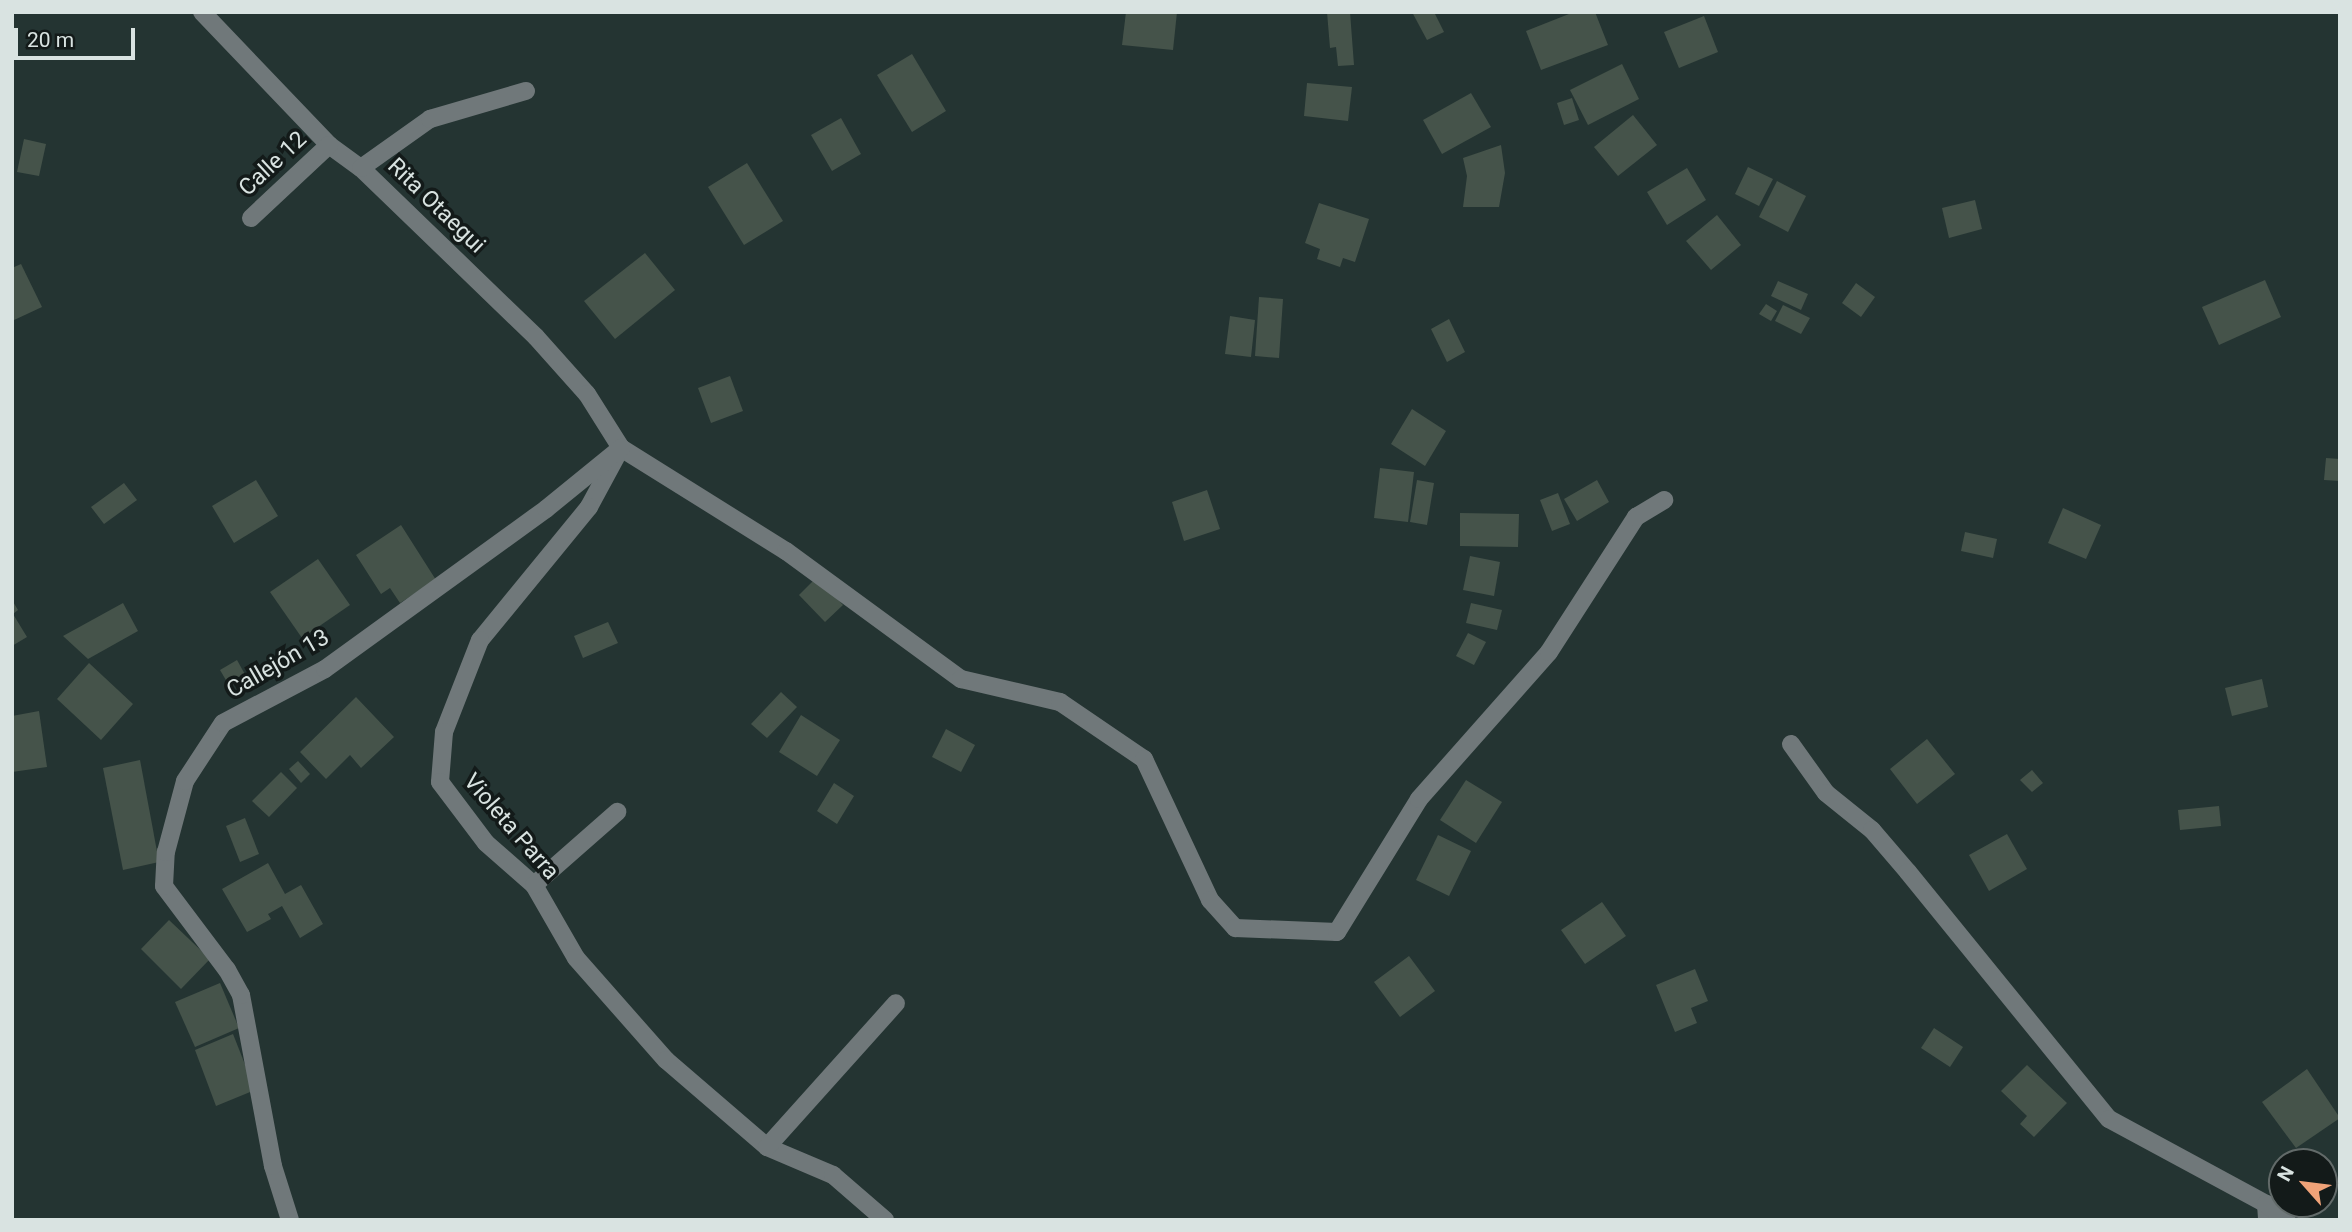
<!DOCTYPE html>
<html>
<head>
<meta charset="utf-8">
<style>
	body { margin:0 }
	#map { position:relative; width:2352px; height:1232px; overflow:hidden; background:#243432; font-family:Roboto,sans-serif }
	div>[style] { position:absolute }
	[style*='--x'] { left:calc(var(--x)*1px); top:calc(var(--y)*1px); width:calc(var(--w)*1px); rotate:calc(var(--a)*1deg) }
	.building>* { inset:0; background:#45534a }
	.minor>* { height:18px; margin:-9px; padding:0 9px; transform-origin:9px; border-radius:9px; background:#70787a }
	span { translate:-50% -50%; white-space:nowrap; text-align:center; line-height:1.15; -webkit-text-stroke:7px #131a19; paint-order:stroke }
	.street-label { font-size:23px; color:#d9e3e1 }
	.frame { position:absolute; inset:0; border:14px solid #d9e3e1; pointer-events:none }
	.north { position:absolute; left:2268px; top:1148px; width:70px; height:70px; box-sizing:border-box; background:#131a19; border:2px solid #626a69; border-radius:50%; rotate:298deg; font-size:19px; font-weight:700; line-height:28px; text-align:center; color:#d9e3e1 }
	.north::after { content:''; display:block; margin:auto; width:24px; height:32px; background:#f0a278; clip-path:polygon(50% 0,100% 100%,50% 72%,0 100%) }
	.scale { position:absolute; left:14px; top:28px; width:121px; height:32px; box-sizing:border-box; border:4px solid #d9e3e1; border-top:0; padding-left:9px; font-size:21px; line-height:24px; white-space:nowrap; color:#d9e3e1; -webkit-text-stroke:5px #131a19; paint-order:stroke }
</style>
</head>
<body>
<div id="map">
	<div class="building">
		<i style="clip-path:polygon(1126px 12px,1177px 12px,1173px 50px,1122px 45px)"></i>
		<i style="clip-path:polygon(1327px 12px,1350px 12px,1354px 65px,1338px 66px,1336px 47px,1330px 48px)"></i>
		<i style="clip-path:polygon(1412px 12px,1434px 12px,1444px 32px,1427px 40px)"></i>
		<i style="clip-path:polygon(1574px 12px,1595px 12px,1608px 45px,1541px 70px,1526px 31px)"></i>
		<i style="clip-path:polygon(1704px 16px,1718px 52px,1679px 68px,1664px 32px)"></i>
		<i style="clip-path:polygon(912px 54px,946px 111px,912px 132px,877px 75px)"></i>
		<i style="clip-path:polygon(1622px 64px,1639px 99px,1588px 125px,1570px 90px)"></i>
		<i style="clip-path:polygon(1307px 83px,1352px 87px,1348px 121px,1304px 116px)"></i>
		<i style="clip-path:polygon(1471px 93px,1491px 127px,1442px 154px,1423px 120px)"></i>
		<i style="clip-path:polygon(1572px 98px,1579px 120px,1564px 125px,1557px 103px)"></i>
		<i style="clip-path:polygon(1633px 115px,1657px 145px,1618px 176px,1594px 147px)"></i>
		<i style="clip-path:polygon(841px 118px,861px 154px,832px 171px,811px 135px)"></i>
		<i style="clip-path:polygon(24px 139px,46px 144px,39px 176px,17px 172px)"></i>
		<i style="clip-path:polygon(1501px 145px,1505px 173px,1499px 207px,1463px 207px,1467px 176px,1463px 158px)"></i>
		<i style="clip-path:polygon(747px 163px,783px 221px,744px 245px,708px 187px)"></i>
		<i style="clip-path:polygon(1748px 167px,1773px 179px,1759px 206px,1735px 194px)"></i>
		<i style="clip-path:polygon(1687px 168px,1706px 200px,1667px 225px,1647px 192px)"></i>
		<i style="clip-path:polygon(1777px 181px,1806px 196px,1788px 232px,1759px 217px)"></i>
		<i style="clip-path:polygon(1975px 200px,1982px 229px,1949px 238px,1942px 208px)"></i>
		<i style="clip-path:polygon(1319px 203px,1369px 219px,1355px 262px,1343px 258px,1340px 267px,1317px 259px,1320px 249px,1305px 243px)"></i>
		<i style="clip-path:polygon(1717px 215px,1741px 245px,1711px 270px,1686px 241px)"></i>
		<i style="clip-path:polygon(645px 253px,675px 290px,615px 339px,584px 301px)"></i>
		<i style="clip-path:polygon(21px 264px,42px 307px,12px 321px,12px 268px)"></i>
		<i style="clip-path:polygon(2265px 280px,2281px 317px,2219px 345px,2202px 307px)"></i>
		<i style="clip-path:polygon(1778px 281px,1808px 294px,1801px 310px,1771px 296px)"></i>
		<i style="clip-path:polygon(1856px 283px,1875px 297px,1861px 317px,1842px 303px)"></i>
		<i style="clip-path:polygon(1259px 297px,1283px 299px,1279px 358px,1255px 356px)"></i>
		<i style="clip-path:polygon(1766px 304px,1777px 311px,1771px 321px,1759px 314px)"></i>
		<i style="clip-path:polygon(1783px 305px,1810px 318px,1801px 334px,1775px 321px)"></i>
		<i style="clip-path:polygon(1230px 316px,1255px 320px,1251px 357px,1225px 354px)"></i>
		<i style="clip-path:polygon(1449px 319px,1465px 352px,1447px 362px,1431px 329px)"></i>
		<i style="clip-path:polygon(730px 376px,743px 411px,711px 423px,698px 388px)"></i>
		<i style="clip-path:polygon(1412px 409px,1446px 431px,1425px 466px,1391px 444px)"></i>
		<i style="clip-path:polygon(2326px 458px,2340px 459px,2340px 481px,2324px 480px)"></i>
		<i style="clip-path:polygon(1380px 468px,1414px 472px,1408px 522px,1374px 518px)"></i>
		<i style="clip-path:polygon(256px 480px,278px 516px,234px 543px,212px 506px)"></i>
		<i style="clip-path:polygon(1417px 480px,1434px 483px,1427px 525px,1410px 522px)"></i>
		<i style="clip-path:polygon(1597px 480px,1609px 502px,1577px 521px,1564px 499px)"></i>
		<i style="clip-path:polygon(124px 483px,137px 500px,104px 524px,91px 507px)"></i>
		<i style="clip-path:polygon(1207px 490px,1220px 529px,1184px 541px,1172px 502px)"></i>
		<i style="clip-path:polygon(1558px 493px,1570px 524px,1552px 531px,1540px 500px)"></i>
		<i style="clip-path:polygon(2063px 508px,2101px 525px,2086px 559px,2048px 543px)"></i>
		<i style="clip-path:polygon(1460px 513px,1519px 514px,1518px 547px,1460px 546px)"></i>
		<i style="clip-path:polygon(401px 525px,436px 580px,400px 603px,390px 588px,381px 594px,356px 555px)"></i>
		<i style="clip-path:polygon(1965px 532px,1997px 539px,1993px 558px,1961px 551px)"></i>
		<i style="clip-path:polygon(1470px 556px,1500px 562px,1494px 596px,1463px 590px)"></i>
		<i style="clip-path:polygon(318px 559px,350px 605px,302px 638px,270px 592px)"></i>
		<i style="clip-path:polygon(817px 577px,843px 605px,825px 622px,799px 595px)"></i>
		<i style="clip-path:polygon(12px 600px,18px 610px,13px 614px,27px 637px,12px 646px)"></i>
		<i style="clip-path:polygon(123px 603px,138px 631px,88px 659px,63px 636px)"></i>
		<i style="clip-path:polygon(1471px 603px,1502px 610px,1497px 630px,1466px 623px)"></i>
		<i style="clip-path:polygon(608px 622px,618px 643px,583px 658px,574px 636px)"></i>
		<i style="clip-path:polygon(1468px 633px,1486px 642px,1474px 665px,1456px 656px)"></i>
		<i style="clip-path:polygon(237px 660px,247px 678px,230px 687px,220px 670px)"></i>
		<i style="clip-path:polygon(89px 663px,133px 704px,101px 740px,57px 699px)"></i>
		<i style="clip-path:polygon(2262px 679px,2268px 707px,2232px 716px,2225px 688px)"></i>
		<i style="clip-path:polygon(781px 692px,797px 707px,767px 738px,751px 724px)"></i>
		<i style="clip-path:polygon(356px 697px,394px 737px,361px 768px,350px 755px,326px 779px,300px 752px)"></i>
		<i style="clip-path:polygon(39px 711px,47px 767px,12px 772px,12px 716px)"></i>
		<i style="clip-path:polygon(801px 715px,840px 740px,817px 776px,779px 752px)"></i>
		<i style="clip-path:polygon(946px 729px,975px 745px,961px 772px,932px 757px)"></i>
		<i style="clip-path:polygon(1927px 739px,1955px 774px,1917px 804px,1890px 769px)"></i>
		<i style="clip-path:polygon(140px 760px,159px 862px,123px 870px,103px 768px)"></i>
		<i style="clip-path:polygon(298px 761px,310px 774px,301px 783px,289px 769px)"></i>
		<i style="clip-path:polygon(2032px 770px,2043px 783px,2032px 792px,2020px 780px)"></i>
		<i style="clip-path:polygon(281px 772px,297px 788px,269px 817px,252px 801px)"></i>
		<i style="clip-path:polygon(1466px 780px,1502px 802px,1476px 843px,1440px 820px)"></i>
		<i style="clip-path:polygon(834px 783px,854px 796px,837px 824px,817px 811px)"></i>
		<i style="clip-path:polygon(2219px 806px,2221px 826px,2180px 830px,2178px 810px)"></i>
		<i style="clip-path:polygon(245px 818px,259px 854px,240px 862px,226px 826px)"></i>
		<i style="clip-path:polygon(2007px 834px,2027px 869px,1989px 891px,1969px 855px)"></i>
		<i style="clip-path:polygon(1438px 835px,1471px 851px,1449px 896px,1416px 880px)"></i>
		<i style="clip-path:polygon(268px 863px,285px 894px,301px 885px,323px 924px,300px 938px,282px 906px,268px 914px,271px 919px,247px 932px,222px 889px)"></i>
		<i style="clip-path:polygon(1602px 902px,1626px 936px,1585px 964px,1561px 930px)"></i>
		<i style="clip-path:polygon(169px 920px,210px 959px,181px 989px,141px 949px)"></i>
		<i style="clip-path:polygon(1409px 956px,1435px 991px,1400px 1017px,1374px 982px)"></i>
		<i style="clip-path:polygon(1695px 969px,1708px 1001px,1691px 1008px,1697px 1023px,1675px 1032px,1656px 985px)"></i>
		<i style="clip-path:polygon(220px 983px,239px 1028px,195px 1047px,175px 1002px)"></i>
		<i style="clip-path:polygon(1934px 1028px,1963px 1047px,1950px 1067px,1921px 1048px)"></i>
		<i style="clip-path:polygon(233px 1034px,255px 1090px,216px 1106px,195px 1050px)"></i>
		<i style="clip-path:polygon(2027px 1065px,2067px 1103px,2034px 1137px,2020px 1124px,2027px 1116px,2001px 1091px)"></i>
		<i style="clip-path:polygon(2307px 1069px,2340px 1118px,2296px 1148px,2262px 1102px)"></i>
	</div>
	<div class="minor">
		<i style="--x:202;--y:12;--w:184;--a:46.3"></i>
		<i style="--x:329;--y:145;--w:39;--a:36"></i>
		<i style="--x:361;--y:168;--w:243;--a:44"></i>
		<i style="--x:536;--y:337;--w:76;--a:48.2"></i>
		<i style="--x:587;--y:394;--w:64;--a:57.8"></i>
		<i style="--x:621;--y:448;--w:195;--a:32"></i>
		<i style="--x:786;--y:551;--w:217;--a:36.2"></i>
		<i style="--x:961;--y:679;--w:102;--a:13.1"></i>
		<i style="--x:1060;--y:702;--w:102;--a:34.2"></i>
		<i style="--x:1144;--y:759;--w:156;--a:64.9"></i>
		<i style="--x:1210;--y:900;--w:38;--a:48"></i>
		<i style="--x:1235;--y:928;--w:102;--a:2.2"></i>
		<i style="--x:1337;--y:932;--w:156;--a:-58.3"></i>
		<i style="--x:1419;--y:799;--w:196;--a:-48.5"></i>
		<i style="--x:1549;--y:652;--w:161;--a:-57.2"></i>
		<i style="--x:1636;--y:517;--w:33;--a:-31"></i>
		<i style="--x:361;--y:168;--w:85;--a:-35.4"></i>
		<i style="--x:430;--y:119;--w:100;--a:-16.3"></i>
		<i style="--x:251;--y:218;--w:107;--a:-43.1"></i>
		<i style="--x:616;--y:457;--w:57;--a:118.4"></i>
		<i style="--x:589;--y:507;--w:172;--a:129.3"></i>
		<i style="--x:480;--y:640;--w:99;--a:111.4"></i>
		<i style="--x:444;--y:732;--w:50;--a:94.6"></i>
		<i style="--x:440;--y:782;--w:76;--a:53"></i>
		<i style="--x:486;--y:843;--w:64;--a:41.2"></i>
		<i style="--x:534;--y:885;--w:84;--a:60.1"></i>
		<i style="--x:576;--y:958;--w:136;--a:48.6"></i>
		<i style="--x:666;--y:1060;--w:133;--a:40.7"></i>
		<i style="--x:767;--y:1147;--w:72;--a:23"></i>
		<i style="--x:833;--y:1175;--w:69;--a:40.9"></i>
		<i style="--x:1791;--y:744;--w:60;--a:54.5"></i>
		<i style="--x:1826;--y:793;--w:59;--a:38.8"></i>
		<i style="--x:1872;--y:830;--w:55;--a:49.4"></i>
		<i style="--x:1908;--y:872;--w:318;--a:50.9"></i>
		<i style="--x:2109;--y:1119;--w:179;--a:28.4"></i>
		<i style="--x:2266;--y:1204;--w:16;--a:86"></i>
		<i style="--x:534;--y:885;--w:111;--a:-41.3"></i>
		<i style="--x:767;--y:1147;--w:193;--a:-48.1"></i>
		<i style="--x:2266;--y:1204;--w:26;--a:37"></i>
		<i style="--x:290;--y:1220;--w:57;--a:-107.5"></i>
		<i style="--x:273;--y:1166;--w:174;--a:-100.6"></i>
		<i style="--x:241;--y:995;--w:29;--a:-119"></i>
		<i style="--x:227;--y:970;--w:105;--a:-126.9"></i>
		<i style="--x:164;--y:886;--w:34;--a:-87"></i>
		<i style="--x:166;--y:852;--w:73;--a:-75"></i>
		<i style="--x:185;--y:781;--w:69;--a:-56.8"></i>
		<i style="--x:223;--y:723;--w:115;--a:-27.9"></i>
		<i style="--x:325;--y:669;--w:273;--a:-35.9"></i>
		<i style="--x:546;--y:509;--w:97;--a:-39.1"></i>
	</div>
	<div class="street-label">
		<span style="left:273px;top:164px;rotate:-43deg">Calle 12</span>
		<span style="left:436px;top:206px;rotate:44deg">Rita Otaegui</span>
		<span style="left:278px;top:664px;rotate:-30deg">Callejón 13</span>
		<span style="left:511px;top:827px;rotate:49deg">Violeta Parra</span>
	</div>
	<div class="frame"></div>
	<div class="north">N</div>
	<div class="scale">20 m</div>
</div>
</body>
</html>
